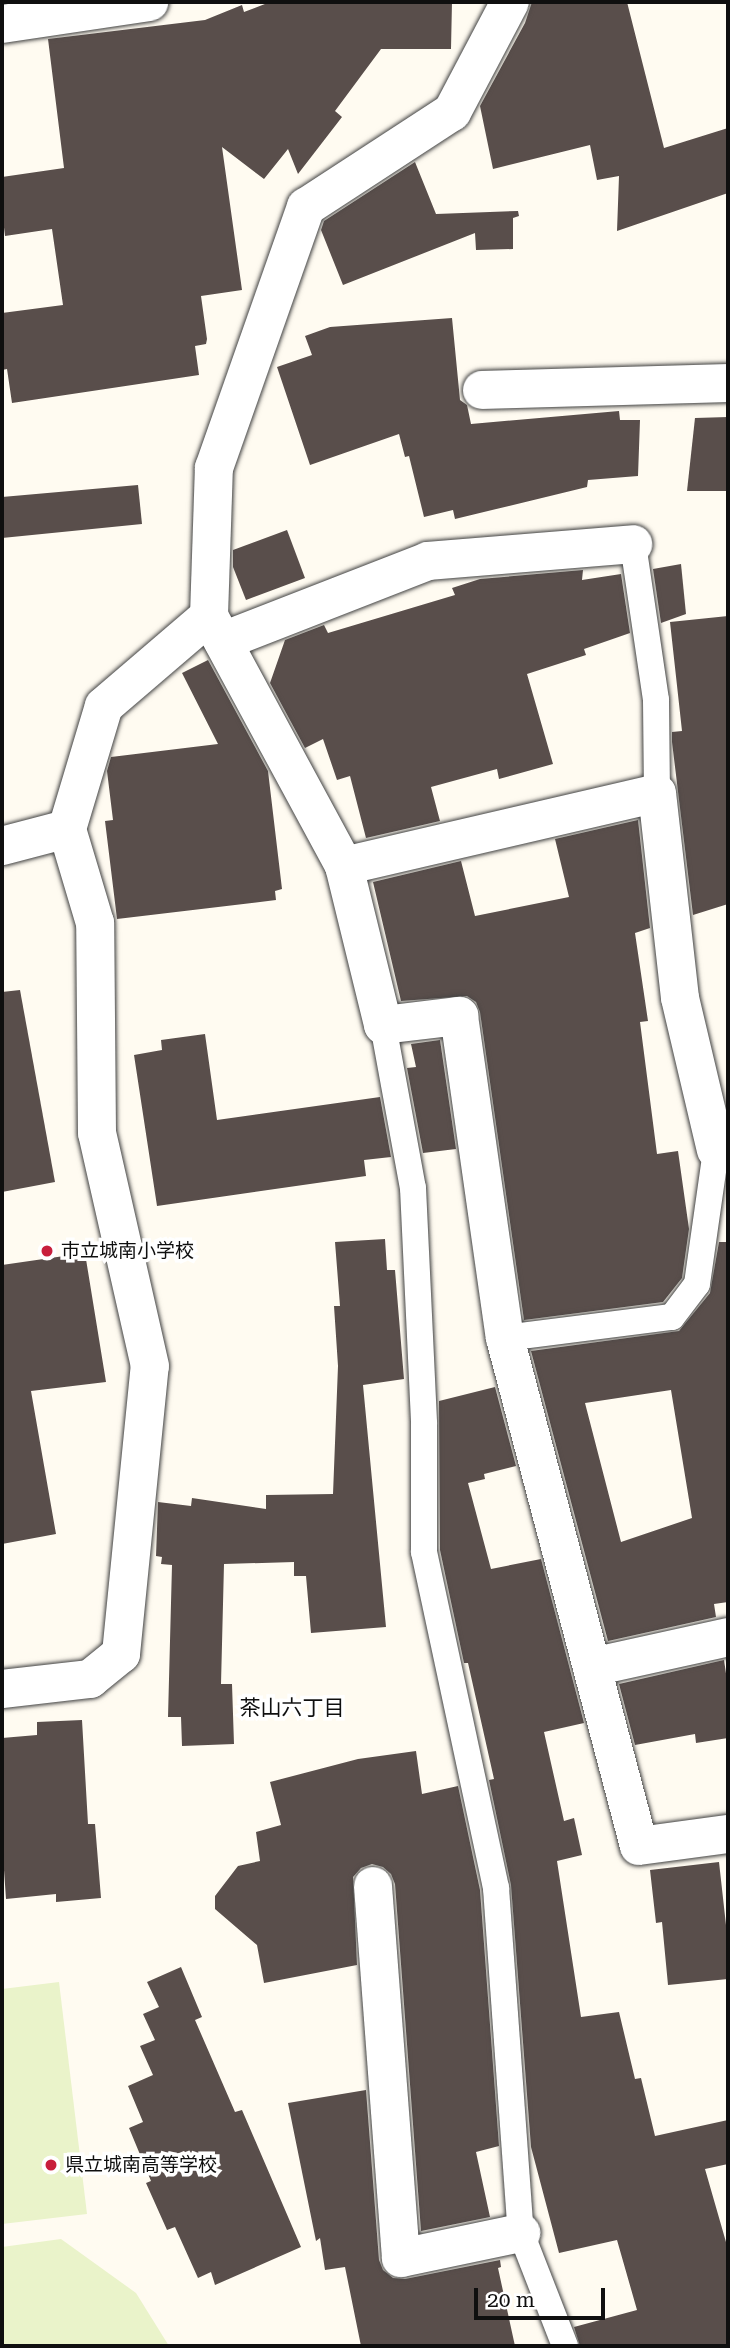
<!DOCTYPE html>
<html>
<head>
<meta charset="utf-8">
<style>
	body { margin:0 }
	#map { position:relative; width:730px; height:2348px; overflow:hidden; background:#fffbf1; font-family:"Roboto Serif","Noto Sans JP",serif }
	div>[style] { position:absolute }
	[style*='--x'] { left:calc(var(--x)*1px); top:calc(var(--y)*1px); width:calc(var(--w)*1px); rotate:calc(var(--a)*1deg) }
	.pitch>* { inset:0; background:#eaf3ca }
	.building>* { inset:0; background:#594e4b }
	.roads { filter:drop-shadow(0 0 2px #424242) drop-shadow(0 0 2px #424242) }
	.lane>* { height:26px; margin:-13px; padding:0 13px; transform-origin:13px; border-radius:13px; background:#fff }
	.street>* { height:38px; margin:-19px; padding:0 19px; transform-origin:19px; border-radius:19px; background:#fff }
	.dots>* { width:19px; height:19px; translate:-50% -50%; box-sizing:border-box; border:4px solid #fff; border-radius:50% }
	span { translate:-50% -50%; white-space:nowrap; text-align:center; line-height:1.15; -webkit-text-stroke:7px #fff; paint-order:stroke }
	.poi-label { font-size:19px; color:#0f0f0f }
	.left { translate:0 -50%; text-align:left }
	.neighbourhood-label { font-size:21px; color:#0f0f0f }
	.frame { position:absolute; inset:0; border:4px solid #0f0f0f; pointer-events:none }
	.scale { position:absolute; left:474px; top:2288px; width:131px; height:32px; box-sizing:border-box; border:4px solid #0f0f0f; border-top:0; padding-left:9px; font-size:21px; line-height:24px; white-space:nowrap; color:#0f0f0f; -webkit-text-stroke:5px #fff; paint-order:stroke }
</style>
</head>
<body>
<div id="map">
	<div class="pitch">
		<i style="clip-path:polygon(59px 1982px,87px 2214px,2px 2224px,2px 1989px)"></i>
		<i style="clip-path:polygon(61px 2239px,136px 2293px,169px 2346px,2px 2346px,2px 2247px)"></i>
	</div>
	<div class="building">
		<i style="clip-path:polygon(270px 2px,452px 2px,451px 49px,381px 49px,335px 111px,342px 117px,298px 174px,288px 149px,264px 179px,222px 147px,242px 290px,201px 296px,207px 339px,206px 344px,195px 346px,199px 375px,12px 403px,7px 369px,2px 370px,2px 313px,63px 305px,52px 229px,5px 236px,2px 210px,2px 177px,64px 168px,48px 39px,205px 20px,242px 5px,244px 12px)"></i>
		<i style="clip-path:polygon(532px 2px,627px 2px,664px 148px,728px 128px,728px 193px,617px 231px,619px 176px,597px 180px,590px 145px,493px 169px,480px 106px,525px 23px)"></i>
		<i style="clip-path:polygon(415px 162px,436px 214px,518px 211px,519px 216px,513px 218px,513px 249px,476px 250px,475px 233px,343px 285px,321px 230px,324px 221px)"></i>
		<i style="clip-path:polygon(452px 318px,460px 400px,467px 405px,471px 424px,619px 411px,620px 420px,640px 420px,638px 476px,588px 480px,587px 487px,455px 519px,453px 510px,424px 517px,409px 456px,405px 457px,399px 434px,310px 465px,277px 367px,312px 355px,305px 336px,330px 327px)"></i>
		<i style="clip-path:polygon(728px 417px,728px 491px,687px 491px,695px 418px)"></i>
		<i style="clip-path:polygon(138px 485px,142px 524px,2px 538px,2px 497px)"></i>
		<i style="clip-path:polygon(287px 530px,305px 578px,246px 600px,233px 567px,233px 550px)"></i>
		<i style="clip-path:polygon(681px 564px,686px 614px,661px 623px,653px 569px)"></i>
		<i style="clip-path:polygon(583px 570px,582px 580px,621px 574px,630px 633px,584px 649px,586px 655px,527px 674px,553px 764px,499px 779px,497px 769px,431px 787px,440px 821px,366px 838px,350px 776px,337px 780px,323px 739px,305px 748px,270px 683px,285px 640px,324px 625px,328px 633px,455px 595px,452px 588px,480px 579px)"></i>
		<i style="clip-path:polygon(728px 616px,728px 904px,693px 915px,672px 742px,672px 732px,682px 731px,670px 622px)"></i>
		<i style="clip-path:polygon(208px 660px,268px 771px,282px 889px,275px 891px,276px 900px,117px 919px,105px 821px,113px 820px,107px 771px,111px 757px,218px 744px,182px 673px)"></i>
		<i style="clip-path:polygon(638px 820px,650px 928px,635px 933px,648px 1021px,640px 1022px,657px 1154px,678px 1151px,689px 1229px,682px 1278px,663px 1302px,524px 1320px,480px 1012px,476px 1002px,467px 996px,401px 1001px,373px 882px,461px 861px,475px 916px,569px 897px,555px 839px)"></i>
		<i style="clip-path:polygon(20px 990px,55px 1182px,2px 1192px,2px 992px)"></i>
		<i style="clip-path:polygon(205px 1034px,217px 1120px,380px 1097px,391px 1157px,364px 1160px,366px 1176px,157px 1206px,134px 1055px,162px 1050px,161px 1040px)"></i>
		<i style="clip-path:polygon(440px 1040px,456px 1149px,423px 1153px,407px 1068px,416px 1067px,411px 1044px)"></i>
		<i style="clip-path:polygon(385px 1239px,387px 1270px,395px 1270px,404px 1379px,363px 1385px,386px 1627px,311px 1633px,306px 1576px,294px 1576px,294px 1562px,224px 1564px,221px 1684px,232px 1684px,234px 1744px,182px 1746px,181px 1717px,168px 1717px,172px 1565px,161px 1564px,162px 1557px,156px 1556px,158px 1502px,191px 1506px,192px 1498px,266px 1509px,266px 1495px,333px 1494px,338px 1366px,334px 1306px,340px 1306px,335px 1242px)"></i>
		<i style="clip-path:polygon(evenodd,719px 1242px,728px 1242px,728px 1602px,714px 1604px,716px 1617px,608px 1641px,531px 1351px,679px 1331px,710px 1293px,719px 1242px,671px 1390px,692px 1518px,621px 1542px,585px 1403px,671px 1390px)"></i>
		<i style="clip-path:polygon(85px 1253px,106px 1382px,31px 1391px,56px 1534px,2px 1544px,2px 1265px)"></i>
		<i style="clip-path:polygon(495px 1387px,516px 1466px,484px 1474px,485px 1479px,468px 1483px,491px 1569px,541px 1559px,584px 1723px,544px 1732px,564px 1821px,574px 1818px,582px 1855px,557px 1861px,581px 2017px,619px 2012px,635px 2079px,641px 2078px,655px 2136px,728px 2120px,728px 2164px,705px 2169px,728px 2249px,728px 2346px,580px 2346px,574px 2327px,637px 2310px,617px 2240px,559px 2253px,531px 2147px,511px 1885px,489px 1780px,494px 1779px,468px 1663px,464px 1663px,440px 1550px,439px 1401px)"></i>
		<i style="clip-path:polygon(724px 1660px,728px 1687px,728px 1738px,696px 1743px,695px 1734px,635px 1745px,619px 1684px)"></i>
		<i style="clip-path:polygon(82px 1720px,88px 1824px,95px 1824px,101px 1898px,56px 1902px,56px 1894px,6px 1899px,2px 1841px,2px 1738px,37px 1735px,37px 1722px)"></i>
		<i style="clip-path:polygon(416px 1751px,422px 1794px,458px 1786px,480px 1890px,499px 2146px,476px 2152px,490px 2217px,421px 2231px,395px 1884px,391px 1874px,383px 1867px,372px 1864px,361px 1868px,353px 1877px,357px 1965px,264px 1983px,257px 1945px,215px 1909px,215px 1896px,238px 1866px,260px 1861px,256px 1832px,281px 1825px,270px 1782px,358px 1759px)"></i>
		<i style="clip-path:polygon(719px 1862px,728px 1943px,728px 1979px,668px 1985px,662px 1922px,656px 1923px,650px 1870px)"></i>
		<i style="clip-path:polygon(181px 1967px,202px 2017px,195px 2020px,235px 2112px,242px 2110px,301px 2247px,215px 2285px,211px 2272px,198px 2278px,175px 2227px,167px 2230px,146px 2183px,151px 2181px,129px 2128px,143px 2122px,128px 2086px,153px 2075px,140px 2046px,155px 2040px,143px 2014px,159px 2007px,147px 1982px)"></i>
		<i style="clip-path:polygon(366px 2090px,379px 2260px,383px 2270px,393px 2278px,405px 2279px,500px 2260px,501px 2267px,498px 2268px,515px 2346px,361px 2346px,345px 2267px,325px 2270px,320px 2238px,316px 2241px,288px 2103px)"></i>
	</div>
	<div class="roads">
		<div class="lane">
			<i style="--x:633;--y:544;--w:158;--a:81.6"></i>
			<i style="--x:656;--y:700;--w:93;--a:89.4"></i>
			<i style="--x:383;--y:1025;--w:166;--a:79.6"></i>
			<i style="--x:413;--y:1188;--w:236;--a:87.3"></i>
			<i style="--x:424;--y:1424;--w:128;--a:90"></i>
			<i style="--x:424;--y:1552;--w:344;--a:77.9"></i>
			<i style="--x:496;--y:1888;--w:346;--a:85.9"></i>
			<i style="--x:521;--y:2233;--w:121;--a:68.7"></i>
			<i style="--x:505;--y:1338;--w:168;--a:-7.2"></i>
			<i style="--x:672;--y:1317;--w:41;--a:-52.9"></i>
			<i style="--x:697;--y:1284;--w:135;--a:-81.9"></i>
			<i style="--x:716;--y:1150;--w:12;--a:-5"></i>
		</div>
		<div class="street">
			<i style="--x:2;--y:24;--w:149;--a:-8.5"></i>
			<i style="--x:482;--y:390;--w:246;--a:-1.6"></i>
			<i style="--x:209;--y:616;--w:284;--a:61.6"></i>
			<i style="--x:344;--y:866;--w:164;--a:76.2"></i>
			<i style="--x:383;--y:1025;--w:77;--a:-6.8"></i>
			<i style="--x:459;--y:1016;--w:325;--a:81.9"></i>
			<i style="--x:505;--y:1338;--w:525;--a:75.22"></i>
			<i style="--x:639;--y:1846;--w:90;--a:-7.7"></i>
			<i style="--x:223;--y:641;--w:220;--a:-21.3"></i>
			<i style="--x:428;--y:561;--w:206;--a:-4.7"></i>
			<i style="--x:2;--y:846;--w:67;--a:-14.7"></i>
			<i style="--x:67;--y:829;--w:128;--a:-73.3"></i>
			<i style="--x:104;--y:706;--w:138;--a:-40.6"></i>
			<i style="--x:209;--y:616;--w:148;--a:-88.1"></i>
			<i style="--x:214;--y:468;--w:277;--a:-70.6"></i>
			<i style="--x:306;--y:207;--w:174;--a:-33.1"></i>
			<i style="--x:452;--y:112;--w:124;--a:-62.2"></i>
			<i style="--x:344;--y:866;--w:321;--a:-13.1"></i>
			<i style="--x:657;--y:793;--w:206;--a:83.6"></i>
			<i style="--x:680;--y:998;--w:156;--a:76.7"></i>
			<i style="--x:592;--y:1667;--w:139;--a:-12.4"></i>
			<i style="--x:2;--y:1689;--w:89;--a:-6.5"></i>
			<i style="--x:90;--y:1679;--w:40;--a:-39"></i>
			<i style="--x:121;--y:1654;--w:289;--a:-84.3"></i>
			<i style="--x:150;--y:1366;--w:239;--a:-102.8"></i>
			<i style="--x:97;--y:1133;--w:210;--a:-90.5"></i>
			<i style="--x:95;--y:923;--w:98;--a:-106.6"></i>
			<i style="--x:373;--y:1886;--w:373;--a:85.7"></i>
			<i style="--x:401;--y:2258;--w:123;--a:-11.8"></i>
		</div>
	</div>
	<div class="dots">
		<i style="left:47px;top:1251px;background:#c81e3b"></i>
		<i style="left:51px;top:2165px;background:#c81e3b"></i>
	</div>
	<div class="poi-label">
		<span class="left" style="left:61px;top:1251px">市立城南小学校</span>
		<span class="left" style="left:65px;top:2165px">県立城南高等学校</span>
	</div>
	<div class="neighbourhood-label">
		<span style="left:292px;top:1708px">茶山六丁目</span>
	</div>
	<div class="frame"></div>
	<div class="scale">20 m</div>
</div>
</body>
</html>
